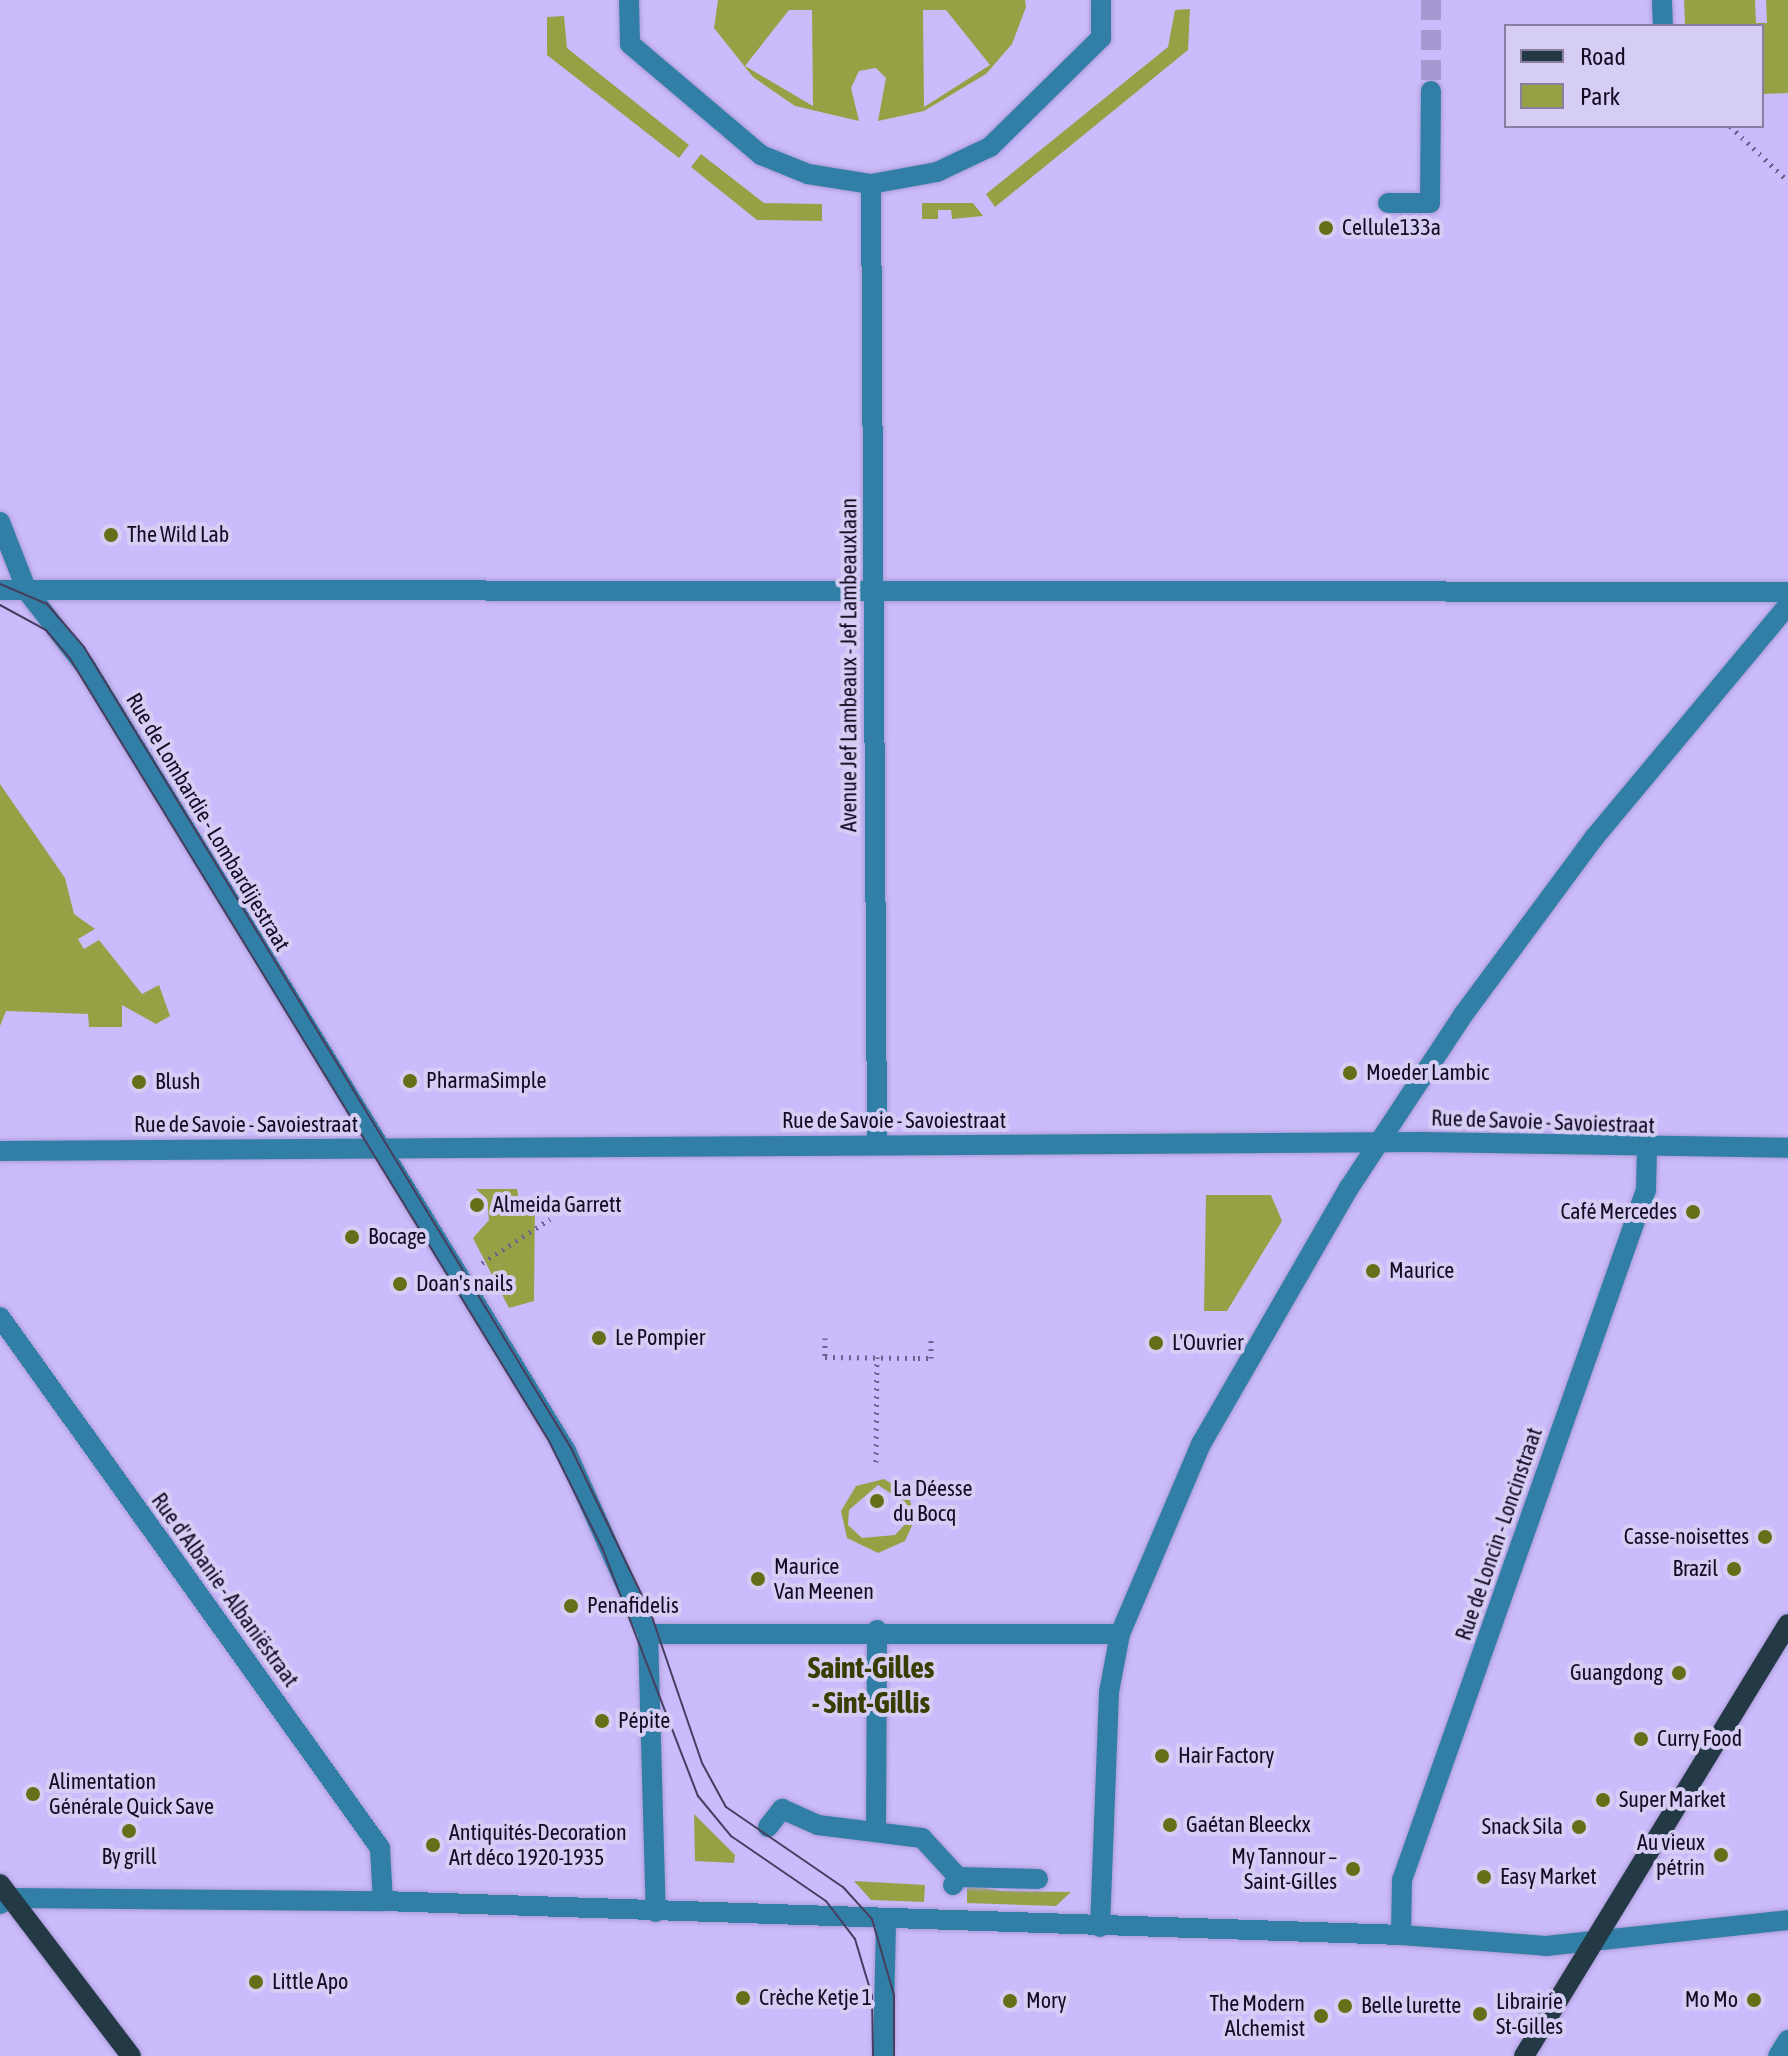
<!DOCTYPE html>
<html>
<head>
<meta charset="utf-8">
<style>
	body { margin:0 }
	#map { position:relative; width:1788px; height:2056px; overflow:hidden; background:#cbbbfc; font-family:"Asap Condensed",sans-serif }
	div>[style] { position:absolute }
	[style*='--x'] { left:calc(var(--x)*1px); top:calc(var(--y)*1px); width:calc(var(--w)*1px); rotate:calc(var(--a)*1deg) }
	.green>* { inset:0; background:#96a146 }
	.minor-tunnel>* { height:20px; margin-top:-10px; transform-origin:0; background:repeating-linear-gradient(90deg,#a698d0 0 20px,transparent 0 30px) }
	.path>* { height:5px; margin-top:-2.5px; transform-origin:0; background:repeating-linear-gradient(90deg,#6d618d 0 2px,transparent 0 8px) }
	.roads { filter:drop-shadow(0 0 2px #aa9bd5) drop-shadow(0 0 2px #aa9bd5) }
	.minor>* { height:20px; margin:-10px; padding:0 10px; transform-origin:10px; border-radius:10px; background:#317fa7 }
	.major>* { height:20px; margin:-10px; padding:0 10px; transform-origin:10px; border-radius:10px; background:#233946 }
	.tram>* { height:2px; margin:-1px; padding:0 1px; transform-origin:1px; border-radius:1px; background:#463d5f }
	.dots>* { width:22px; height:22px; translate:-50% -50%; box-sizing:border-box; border:4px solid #d6cdf5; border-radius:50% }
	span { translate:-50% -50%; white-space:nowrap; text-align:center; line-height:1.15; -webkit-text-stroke:8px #d6cdf5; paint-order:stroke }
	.poi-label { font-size:22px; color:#120b22 }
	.left { translate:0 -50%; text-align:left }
	.right { translate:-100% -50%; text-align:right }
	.street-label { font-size:22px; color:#120b22 }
	.district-label { font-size:30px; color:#383d00; font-weight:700 }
	.legend { position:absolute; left:1504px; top:24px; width:260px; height:104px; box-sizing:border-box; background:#d6cdf5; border:2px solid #887fa1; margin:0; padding:10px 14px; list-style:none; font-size:24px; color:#120b22 }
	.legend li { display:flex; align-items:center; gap:16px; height:40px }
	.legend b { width:40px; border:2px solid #887fa1 }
</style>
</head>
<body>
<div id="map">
	<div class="green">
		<i style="clip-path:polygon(evenodd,718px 0,1025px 0,1026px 7px,1012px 44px,986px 74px,924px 111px,878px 121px,886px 78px,876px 68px,859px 71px,851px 88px,859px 121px,795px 106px,753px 77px,714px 28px,718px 0,789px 10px,812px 10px,813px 106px,745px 66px,789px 10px,718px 0,923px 10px,946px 10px,990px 65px,924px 107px,923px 10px)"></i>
		<i style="clip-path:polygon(1684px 0,1755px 0,1756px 23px,1767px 23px,1766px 0,1788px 0,1788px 93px,1762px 94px,1762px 26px,1685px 24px)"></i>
		<i style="clip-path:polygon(1190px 9px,1188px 50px,995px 207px,986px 194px,1168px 47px,1175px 10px)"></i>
		<i style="clip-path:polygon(564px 16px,567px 48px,689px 145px,679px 158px,547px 55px,547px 17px)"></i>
		<i style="clip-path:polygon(701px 154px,764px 203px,822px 204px,822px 221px,757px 220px,691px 167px)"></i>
		<i style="clip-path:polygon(922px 203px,973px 203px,983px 216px,952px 219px,951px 210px,938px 210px,938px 219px,922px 219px)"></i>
		<i style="clip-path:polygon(0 784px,65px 878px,74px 914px,95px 929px,78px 939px,84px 949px,99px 940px,142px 994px,159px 985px,170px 1016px,156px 1024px,122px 1005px,122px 1027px,89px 1027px,88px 1014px,6px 1011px,0 1026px)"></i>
		<i style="clip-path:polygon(476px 1189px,517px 1189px,520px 1208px,535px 1203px,534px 1301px,509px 1308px,473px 1238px,489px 1220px,487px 1199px)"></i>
		<i style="clip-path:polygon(1206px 1195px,1271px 1195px,1282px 1221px,1227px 1311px,1204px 1311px)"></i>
		<i style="clip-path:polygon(evenodd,884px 1479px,908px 1493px,915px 1519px,905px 1541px,878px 1553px,847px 1538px,841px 1511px,856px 1486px,884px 1479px,878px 1485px,907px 1504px,910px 1519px,895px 1535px,862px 1538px,848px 1525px,849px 1510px,878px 1485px)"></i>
		<i style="clip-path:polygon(694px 1814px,735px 1855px,734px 1863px,695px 1861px)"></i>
		<i style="clip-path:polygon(854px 1881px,925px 1885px,924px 1902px,871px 1900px)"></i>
		<i style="clip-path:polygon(967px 1885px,1001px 1891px,1071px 1892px,1056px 1906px,967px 1903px)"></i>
	</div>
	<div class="minor-tunnel">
		<i style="--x:1431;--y:0;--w:91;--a:90"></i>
	</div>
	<div class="path">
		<i style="--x:1730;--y:126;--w:80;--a:43.5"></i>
		<i style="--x:482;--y:1263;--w:81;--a:-32.9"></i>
		<i style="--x:825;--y:1338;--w:19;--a:90"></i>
		<i style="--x:825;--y:1357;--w:93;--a:0.6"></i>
		<i style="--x:918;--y:1358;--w:13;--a:0"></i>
		<i style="--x:931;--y:1358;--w:20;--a:-90"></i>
		<i style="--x:876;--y:1462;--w:105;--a:-89.5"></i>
	</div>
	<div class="roads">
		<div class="minor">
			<i style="--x:629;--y:0;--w:44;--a:88.7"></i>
			<i style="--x:630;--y:44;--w:172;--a:40.3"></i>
			<i style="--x:761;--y:155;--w:51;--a:22"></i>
			<i style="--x:808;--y:174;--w:64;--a:9"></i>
			<i style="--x:871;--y:184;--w:67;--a:-10.3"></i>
			<i style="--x:937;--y:172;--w:59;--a:-25.3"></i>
			<i style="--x:990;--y:147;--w:156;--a:-44.5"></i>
			<i style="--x:1101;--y:38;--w:38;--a:-90"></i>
			<i style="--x:1662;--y:0;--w:26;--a:88"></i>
			<i style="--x:871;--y:184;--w:960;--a:89.64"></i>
			<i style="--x:1388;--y:203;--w:42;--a:0"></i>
			<i style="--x:1430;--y:203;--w:112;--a:-89.5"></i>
			<i style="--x:0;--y:522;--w:74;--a:68.6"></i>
			<i style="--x:27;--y:591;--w:96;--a:52.2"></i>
			<i style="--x:86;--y:667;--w:919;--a:58.52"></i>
			<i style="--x:566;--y:1451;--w:201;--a:65.9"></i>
			<i style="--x:648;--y:1634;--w:278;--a:88.4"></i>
			<i style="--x:0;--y:590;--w:1788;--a:0.06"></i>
			<i style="--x:0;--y:1151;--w:1420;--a:-0.36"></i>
			<i style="--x:1420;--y:1142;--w:368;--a:0.9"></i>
			<i style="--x:0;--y:1317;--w:653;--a:54.41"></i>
			<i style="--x:380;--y:1848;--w:53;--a:86.8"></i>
			<i style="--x:648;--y:1634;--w:472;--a:0"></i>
			<i style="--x:768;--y:1827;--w:23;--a:-52"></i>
			<i style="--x:782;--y:1809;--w:39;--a:24"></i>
			<i style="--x:818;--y:1825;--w:105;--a:7.1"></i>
			<i style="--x:922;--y:1838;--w:53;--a:47.3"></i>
			<i style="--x:876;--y:1832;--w:202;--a:-89.7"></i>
			<i style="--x:953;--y:1885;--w:9;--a:-58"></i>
			<i style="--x:958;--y:1877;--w:80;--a:1.4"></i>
			<i style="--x:0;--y:1904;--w:13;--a:-29"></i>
			<i style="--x:11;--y:1898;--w:372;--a:0.5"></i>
			<i style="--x:383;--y:1901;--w:1019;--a:1.91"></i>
			<i style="--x:1401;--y:1935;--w:145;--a:4.3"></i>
			<i style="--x:1546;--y:1946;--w:243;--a:-6.1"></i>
			<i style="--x:1100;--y:1927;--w:235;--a:-87.8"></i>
			<i style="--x:1109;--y:1692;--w:59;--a:-79.3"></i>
			<i style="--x:1120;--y:1634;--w:207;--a:-66.9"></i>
			<i style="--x:1201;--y:1444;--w:296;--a:-60"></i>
			<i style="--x:1349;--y:1188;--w:207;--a:-56.6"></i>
			<i style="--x:1463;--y:1015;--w:220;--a:-53.5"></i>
			<i style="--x:1594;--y:838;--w:303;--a:-50.2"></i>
			<i style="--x:1401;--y:1935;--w:55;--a:-89"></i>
			<i style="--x:1402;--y:1880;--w:732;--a:-70.53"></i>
			<i style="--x:1646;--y:1190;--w:41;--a:-88.6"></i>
			<i style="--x:883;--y:2056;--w:137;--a:-88.7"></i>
			<i style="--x:1778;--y:2056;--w:19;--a:-58"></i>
		</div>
		<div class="major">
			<i style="--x:0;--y:1884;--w:216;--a:52.7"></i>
			<i style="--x:1524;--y:2056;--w:506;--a:-58.57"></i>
		</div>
	</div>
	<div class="tram">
		<i style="--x:0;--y:584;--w:51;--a:23.1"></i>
		<i style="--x:47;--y:604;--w:57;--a:49.3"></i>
		<i style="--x:84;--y:647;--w:937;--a:58.7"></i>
		<i style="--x:571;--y:1448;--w:184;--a:64.3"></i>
		<i style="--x:651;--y:1614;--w:157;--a:71.1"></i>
		<i style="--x:702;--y:1763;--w:50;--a:61.4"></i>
		<i style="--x:726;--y:1807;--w:142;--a:34.4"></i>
		<i style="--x:843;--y:1887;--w:43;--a:47.8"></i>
		<i style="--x:872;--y:1919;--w:79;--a:73.9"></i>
		<i style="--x:894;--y:1995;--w:61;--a:90"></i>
		<i style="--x:0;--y:605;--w:52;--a:28.5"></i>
		<i style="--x:46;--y:630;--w:35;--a:50"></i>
		<i style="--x:69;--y:657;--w:919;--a:58.52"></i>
		<i style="--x:549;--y:1441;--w:122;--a:63.6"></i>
		<i style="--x:603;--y:1550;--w:264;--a:68.9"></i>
		<i style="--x:698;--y:1796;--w:52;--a:50.5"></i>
		<i style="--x:731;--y:1836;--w:115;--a:34.4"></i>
		<i style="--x:826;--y:1901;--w:48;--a:52.7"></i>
		<i style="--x:855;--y:1939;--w:59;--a:73.4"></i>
		<i style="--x:872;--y:1996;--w:60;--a:89"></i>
	</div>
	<div class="dots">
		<i style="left:1326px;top:228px;background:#666f17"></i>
		<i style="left:111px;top:535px;background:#666f17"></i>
		<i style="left:1350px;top:1073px;background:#666f17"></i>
		<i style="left:410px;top:1081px;background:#666f17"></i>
		<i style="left:139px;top:1082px;background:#666f17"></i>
		<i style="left:477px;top:1205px;background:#666f17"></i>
		<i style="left:1693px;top:1212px;background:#666f17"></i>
		<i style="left:352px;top:1237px;background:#666f17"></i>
		<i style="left:1373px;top:1271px;background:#666f17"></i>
		<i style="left:400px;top:1284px;background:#666f17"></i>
		<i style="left:599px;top:1338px;background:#666f17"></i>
		<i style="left:1156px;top:1343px;background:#666f17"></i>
		<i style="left:877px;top:1501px;background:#666f17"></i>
		<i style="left:1765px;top:1537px;background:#666f17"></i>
		<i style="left:1734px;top:1569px;background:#666f17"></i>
		<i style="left:758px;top:1579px;background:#666f17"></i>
		<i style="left:571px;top:1606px;background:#666f17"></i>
		<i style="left:1679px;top:1673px;background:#666f17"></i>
		<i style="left:602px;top:1721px;background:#666f17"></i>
		<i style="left:1641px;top:1739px;background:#666f17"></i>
		<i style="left:1162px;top:1756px;background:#666f17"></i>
		<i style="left:33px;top:1794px;background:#666f17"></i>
		<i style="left:1603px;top:1800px;background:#666f17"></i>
		<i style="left:1170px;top:1825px;background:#666f17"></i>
		<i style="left:1579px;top:1827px;background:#666f17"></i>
		<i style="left:129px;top:1831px;background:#666f17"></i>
		<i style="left:433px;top:1845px;background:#666f17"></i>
		<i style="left:1721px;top:1855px;background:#666f17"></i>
		<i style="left:1353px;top:1869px;background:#666f17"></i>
		<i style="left:1484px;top:1877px;background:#666f17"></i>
		<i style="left:256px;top:1982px;background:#666f17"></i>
		<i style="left:743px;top:1998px;background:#666f17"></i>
		<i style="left:1754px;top:2000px;background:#666f17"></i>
		<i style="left:1010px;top:2001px;background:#666f17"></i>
		<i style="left:1345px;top:2006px;background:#666f17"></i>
		<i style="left:1480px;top:2014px;background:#666f17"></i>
		<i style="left:1321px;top:2016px;background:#666f17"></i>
	</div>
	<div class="poi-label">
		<span class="left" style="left:1342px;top:228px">Cellule133a</span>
		<span class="left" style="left:127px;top:535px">The Wild Lab</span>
		<span class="left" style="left:1366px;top:1073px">Moeder Lambic</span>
		<span class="left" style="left:426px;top:1081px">PharmaSimple</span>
		<span class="left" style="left:155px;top:1082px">Blush</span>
		<span class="left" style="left:493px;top:1205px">Almeida Garrett</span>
		<span class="right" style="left:1677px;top:1212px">Café Mercedes</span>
		<span class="left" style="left:368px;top:1237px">Bocage</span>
		<span class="left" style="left:1389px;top:1271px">Maurice</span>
		<span class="left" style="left:416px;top:1284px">Doan's nails</span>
		<span class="left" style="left:615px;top:1338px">Le Pompier</span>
		<span class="left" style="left:1172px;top:1343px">L'Ouvrier</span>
		<span class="left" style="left:893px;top:1501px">La Déesse<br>du Bocq</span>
		<span class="right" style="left:1749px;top:1537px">Casse-noisettes</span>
		<span class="left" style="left:774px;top:1579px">Maurice<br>Van Meenen</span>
		<span class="right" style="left:1718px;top:1569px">Brazil</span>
		<span class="left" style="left:587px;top:1606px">Penafidelis</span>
		<span class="right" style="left:1663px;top:1673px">Guangdong</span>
		<span class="left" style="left:618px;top:1721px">Pépite</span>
		<span class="left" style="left:1657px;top:1739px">Curry Food</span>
		<span class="left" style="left:1178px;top:1756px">Hair Factory</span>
		<span class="left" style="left:49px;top:1794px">Alimentation<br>Générale Quick Save</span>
		<span class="left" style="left:1619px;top:1800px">Super Market</span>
		<span class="left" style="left:1186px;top:1825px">Gaétan Bleeckx</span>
		<span class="right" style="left:1563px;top:1827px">Snack Sila</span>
		<span class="left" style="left:449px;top:1845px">Antiquités-Decoration<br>Art déco 1920-1935</span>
		<span class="right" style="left:1705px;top:1855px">Au vieux<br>pétrin</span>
		<span class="right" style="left:1337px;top:1869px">My Tannour –<br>Saint-Gilles</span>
		<span style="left:129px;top:1857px">By grill</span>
		<span class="left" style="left:1500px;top:1877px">Easy Market</span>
		<span class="left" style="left:272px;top:1982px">Little Apo</span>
		<span class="left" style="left:759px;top:1998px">Crèche Ketje 1</span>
		<span class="right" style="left:1738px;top:2000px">Mo Mo</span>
		<span class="left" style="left:1026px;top:2001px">Mory</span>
		<span class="left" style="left:1496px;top:2014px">Librairie<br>St-Gilles</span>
		<span class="right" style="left:1305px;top:2016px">The Modern<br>Alchemist</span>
		<span class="left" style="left:1361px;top:2006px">Belle lurette</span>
	</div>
	<div class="street-label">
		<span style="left:849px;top:665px;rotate:-90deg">Avenue Jef Lambeaux - Jef Lambeauxlaan</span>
		<span style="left:208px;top:822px;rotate:59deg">Rue de Lombardie - Lombardijestraat</span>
		<span style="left:894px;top:1121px">Rue de Savoie - Savoiestraat</span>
		<span style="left:1543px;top:1122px;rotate:2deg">Rue de Savoie - Savoiestraat</span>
		<span style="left:246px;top:1125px">Rue de Savoie - Savoiestraat</span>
		<span style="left:1499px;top:1534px;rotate:-71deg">Rue de Loncin - Loncinstraat</span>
		<span style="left:225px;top:1590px;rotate:54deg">Rue d'Albanie - Albaniëstraat</span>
	</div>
	<div class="district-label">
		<span style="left:871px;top:1684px">Saint-Gilles<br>- Sint-Gillis</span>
	</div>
	<ul class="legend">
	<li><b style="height:10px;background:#233946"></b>Road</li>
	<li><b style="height:22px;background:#96a146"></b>Park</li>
	</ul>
</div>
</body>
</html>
